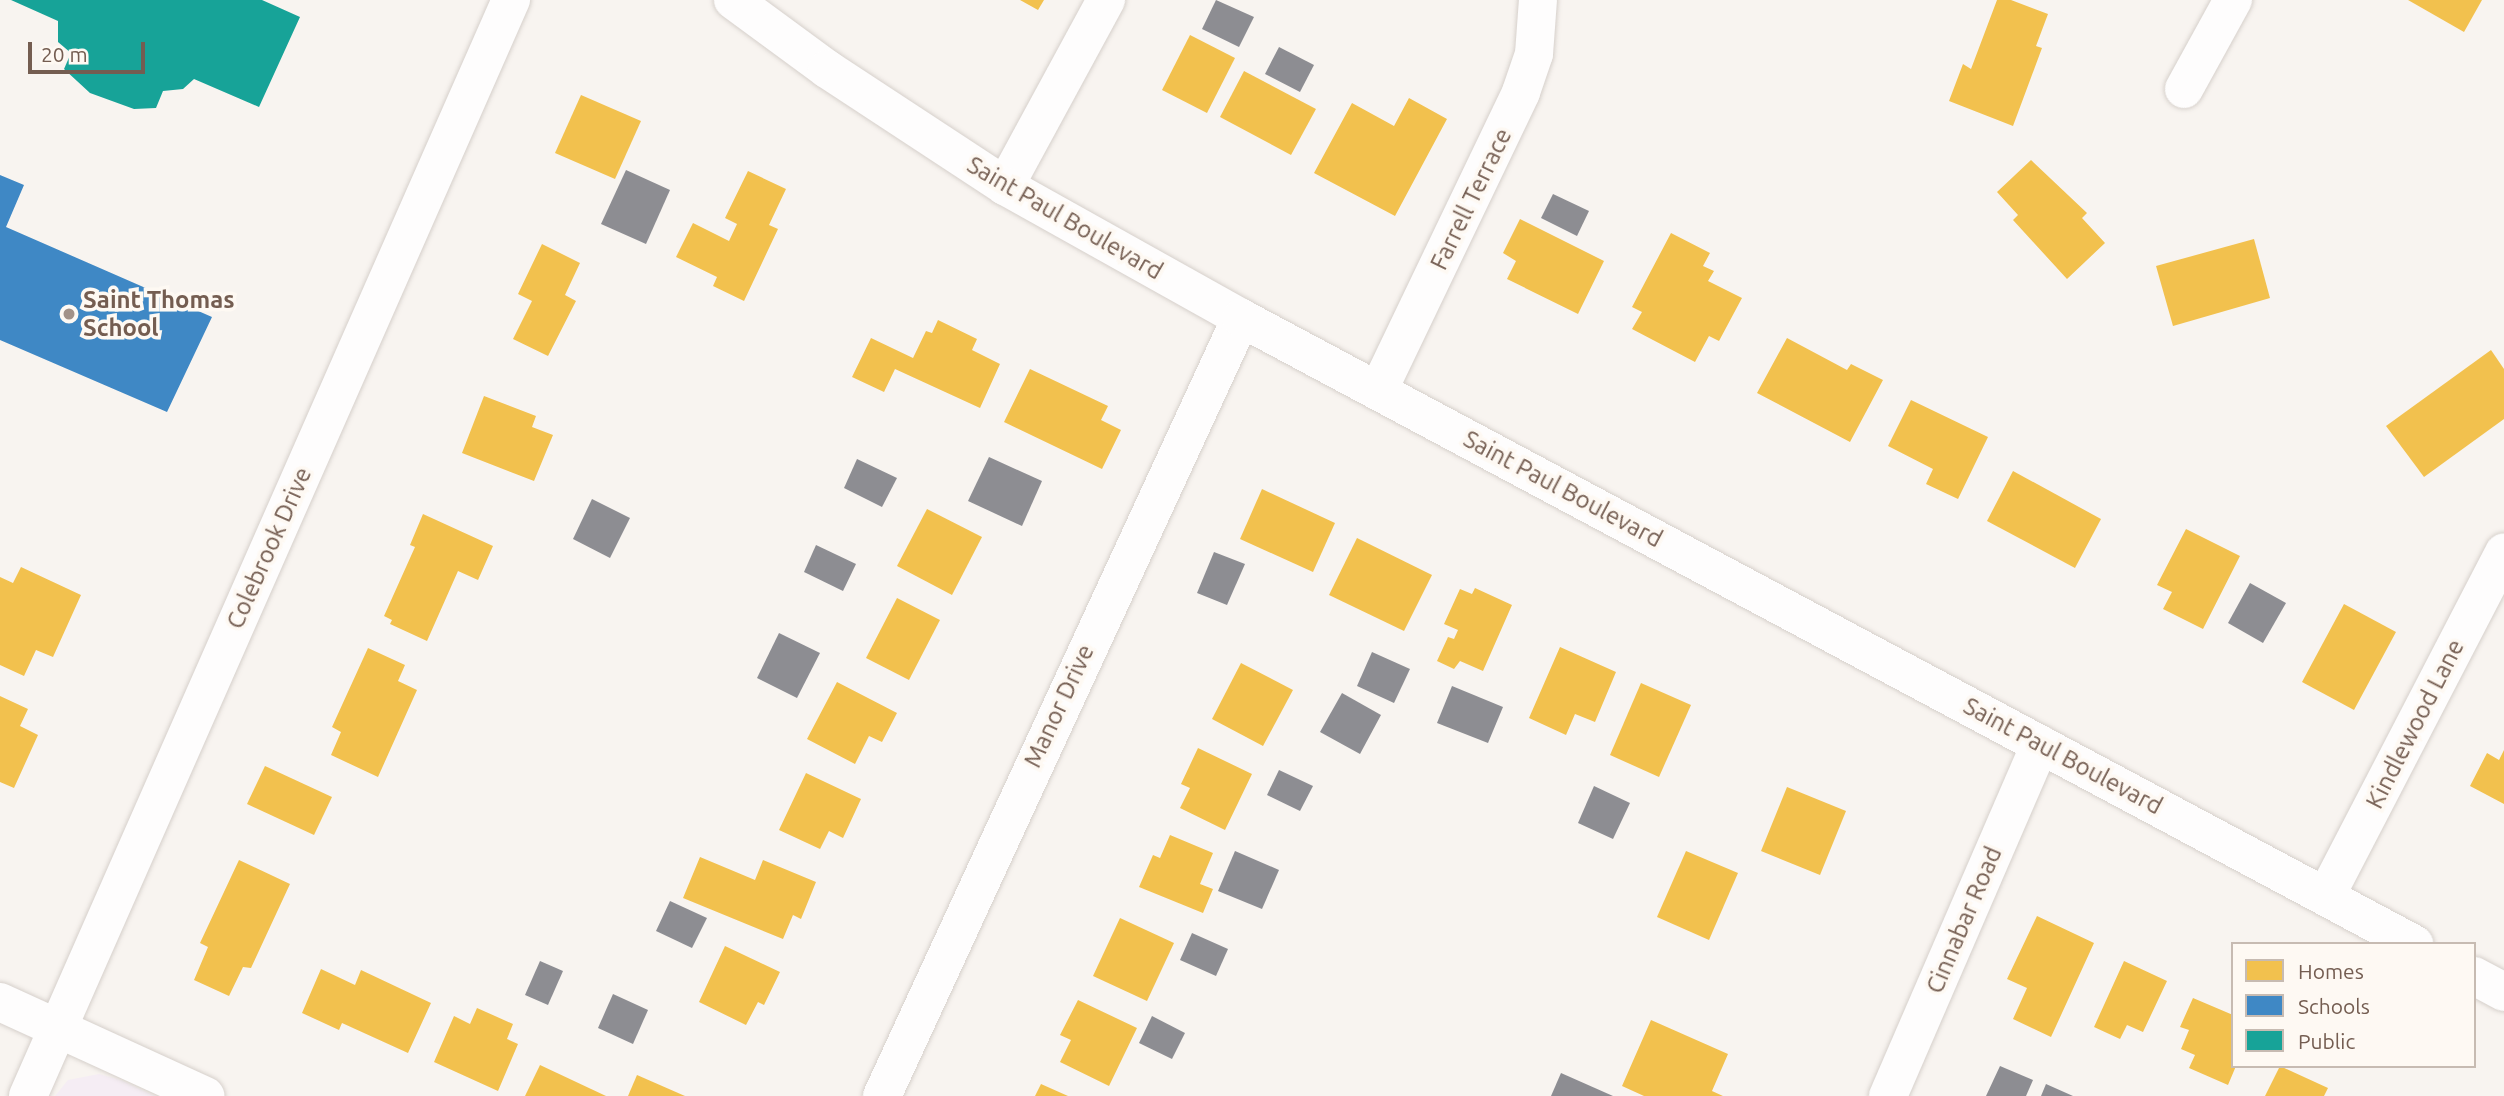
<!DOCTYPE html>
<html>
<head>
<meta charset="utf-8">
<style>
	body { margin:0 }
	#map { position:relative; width:2504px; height:1096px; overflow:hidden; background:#f8f4f0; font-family:Ubuntu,sans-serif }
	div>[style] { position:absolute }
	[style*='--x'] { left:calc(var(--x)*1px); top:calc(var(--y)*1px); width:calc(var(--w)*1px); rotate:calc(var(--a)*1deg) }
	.education>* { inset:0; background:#f5edf4 }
	.homes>* { inset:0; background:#f2c14e }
	.schools>* { inset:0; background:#3f88c5 }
	.public>* { inset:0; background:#17a398 }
	.industry>* { inset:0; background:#8d8d92 }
	.roads { filter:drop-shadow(0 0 2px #d6d0cb) drop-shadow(0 0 2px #d6d0cb) }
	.minor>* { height:38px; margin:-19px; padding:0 19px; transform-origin:19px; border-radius:19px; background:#fefdfd }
	.tertiary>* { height:38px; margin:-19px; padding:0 19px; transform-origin:19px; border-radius:19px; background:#fefdfd }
	.dots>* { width:19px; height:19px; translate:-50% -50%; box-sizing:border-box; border:4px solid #fef9f3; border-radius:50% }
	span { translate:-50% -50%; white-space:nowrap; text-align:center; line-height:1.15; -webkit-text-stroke:7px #fef9f3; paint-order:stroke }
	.street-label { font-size:24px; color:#745d51 }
	.poi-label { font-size:24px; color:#745d51; font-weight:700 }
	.left { translate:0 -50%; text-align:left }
	.legend { position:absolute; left:2231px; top:942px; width:245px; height:126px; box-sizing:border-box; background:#fef9f3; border:2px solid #c7bbb2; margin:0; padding:9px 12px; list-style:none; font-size:21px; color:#745d51 }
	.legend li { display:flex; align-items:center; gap:14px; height:35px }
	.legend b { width:35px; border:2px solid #c7bbb2 }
	.scale { position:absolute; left:28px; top:42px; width:117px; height:32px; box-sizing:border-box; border:4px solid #745d51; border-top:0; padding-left:9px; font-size:21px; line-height:24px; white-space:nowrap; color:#745d51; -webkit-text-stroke:5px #fef9f3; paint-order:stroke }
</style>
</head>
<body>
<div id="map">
	<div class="education">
		<i style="clip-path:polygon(99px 1074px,121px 1080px,155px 1096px,55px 1096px,68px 1080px)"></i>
	</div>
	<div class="homes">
		<i style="clip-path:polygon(1020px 0,1044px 0,1038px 10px)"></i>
		<i style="clip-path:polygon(1997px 0,2011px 0,2048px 14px,2036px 46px,2042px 48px,2013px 126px,1949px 101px,1963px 64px,1971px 69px)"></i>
		<i style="clip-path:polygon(2408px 0,2482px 0,2464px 32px)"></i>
		<i style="clip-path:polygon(1190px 35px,1235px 58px,1207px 113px,1162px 90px)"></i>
		<i style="clip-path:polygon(1244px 71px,1316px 109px,1291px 155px,1220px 117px)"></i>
		<i style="clip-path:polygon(581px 95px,641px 121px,615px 179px,555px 153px)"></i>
		<i style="clip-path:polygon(1409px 98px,1447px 119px,1395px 216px,1314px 173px,1352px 103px,1394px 126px)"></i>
		<i style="clip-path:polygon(2031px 160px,2087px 213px,2082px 218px,2105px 243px,2067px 279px,2013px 220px,2018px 215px,1997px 192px)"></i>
		<i style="clip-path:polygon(748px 171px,786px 189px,769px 225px,778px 229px,744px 301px,713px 286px,717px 277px,676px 257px,693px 223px,729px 241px,737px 224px,725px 218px)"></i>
		<i style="clip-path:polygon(1520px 219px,1604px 261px,1578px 314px,1507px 279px,1516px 261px,1503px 253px)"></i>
		<i style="clip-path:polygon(1671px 233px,1710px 253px,1703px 266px,1714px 271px,1708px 281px,1742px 298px,1719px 341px,1709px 336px,1695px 362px,1632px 329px,1642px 312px,1632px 307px)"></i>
		<i style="clip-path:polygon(2254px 239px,2270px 298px,2173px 326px,2156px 266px)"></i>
		<i style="clip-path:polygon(542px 244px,580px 263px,565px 295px,576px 301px,548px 356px,513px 339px,532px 301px,518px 294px)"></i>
		<i style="clip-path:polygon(938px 320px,977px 339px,972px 350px,1000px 364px,980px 408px,895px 369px,884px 392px,852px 377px,871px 338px,913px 358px,926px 331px,932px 333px)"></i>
		<i style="clip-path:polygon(1787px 338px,1847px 370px,1851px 364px,1883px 380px,1850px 442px,1757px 393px)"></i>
		<i style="clip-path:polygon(2491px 350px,2504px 369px,2504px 419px,2424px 477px,2386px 426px)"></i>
		<i style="clip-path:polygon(1030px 369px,1108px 406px,1101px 420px,1121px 430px,1102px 469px,1004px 422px)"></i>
		<i style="clip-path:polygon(484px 396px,536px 416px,532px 427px,553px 435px,534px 481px,462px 453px)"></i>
		<i style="clip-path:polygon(1911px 400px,1988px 437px,1958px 499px,1926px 484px,1933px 469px,1888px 446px)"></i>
		<i style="clip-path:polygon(2013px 471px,2101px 519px,2075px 568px,1987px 521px)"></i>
		<i style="clip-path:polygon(1262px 489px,1335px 523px,1313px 572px,1240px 539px)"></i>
		<i style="clip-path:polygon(927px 509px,982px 537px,952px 595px,897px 566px)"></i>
		<i style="clip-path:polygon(423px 514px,493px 546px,478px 580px,458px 571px,427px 641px,390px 624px,392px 620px,384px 616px,415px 547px,410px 545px)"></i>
		<i style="clip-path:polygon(2186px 529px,2240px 556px,2203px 629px,2163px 609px,2172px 592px,2157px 585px)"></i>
		<i style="clip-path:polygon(1357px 538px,1432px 575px,1404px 631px,1329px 595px)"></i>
		<i style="clip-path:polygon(21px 567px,81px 595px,53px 657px,36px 650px,24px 676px,0 665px,0 577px,13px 583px)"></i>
		<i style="clip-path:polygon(1475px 588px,1512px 605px,1483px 671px,1460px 661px,1454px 669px,1437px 661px,1448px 637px,1454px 639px,1458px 630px,1444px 624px,1460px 589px,1472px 594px)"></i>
		<i style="clip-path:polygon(897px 598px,940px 620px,909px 680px,866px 658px)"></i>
		<i style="clip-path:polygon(2344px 604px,2396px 632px,2354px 710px,2302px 682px)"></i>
		<i style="clip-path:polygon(1560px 647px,1616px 672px,1595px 722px,1575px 714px,1566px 735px,1529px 718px)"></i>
		<i style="clip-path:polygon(368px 648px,405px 665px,398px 681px,417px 690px,378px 777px,331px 755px,341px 732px,332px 727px)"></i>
		<i style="clip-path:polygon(1241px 663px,1293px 690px,1263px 746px,1212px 719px)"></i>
		<i style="clip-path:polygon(837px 682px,897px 713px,882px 742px,869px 736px,855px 764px,807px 739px)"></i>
		<i style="clip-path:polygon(1641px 683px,1691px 705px,1659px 777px,1610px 755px)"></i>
		<i style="clip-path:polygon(0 696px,28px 709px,20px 726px,38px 735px,14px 788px,0 782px)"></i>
		<i style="clip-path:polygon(1198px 748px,1252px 774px,1225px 830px,1180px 808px,1190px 788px,1181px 784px)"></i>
		<i style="clip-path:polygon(2504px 750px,2504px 804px,2470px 786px,2487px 753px,2499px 760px)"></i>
		<i style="clip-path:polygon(265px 766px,332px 797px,314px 835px,247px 804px)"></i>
		<i style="clip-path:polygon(806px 773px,861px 799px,843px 838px,829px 831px,820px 849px,779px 830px)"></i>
		<i style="clip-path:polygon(1787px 787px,1846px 811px,1820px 875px,1761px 851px)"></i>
		<i style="clip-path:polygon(1170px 835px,1213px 853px,1200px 884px,1213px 889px,1203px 913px,1139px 887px,1153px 855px,1160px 858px)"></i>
		<i style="clip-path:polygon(1686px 851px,1738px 873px,1709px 940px,1657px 917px)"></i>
		<i style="clip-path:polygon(700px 857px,755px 880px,763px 860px,816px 882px,801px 919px,793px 915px,783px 939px,683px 898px)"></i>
		<i style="clip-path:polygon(239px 860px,290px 884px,251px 968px,243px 967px,229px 996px,194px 980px,208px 947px,200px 943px)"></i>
		<i style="clip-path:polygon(2037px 916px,2094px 943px,2051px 1037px,2013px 1019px,2027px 988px,2007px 979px)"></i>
		<i style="clip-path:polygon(1120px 918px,1174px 943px,1147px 1001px,1093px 976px)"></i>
		<i style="clip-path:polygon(725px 946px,780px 972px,764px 1005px,758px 1002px,746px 1025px,699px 1002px)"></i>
		<i style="clip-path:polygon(2124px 961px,2167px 981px,2143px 1032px,2127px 1025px,2120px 1039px,2094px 1027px)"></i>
		<i style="clip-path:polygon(321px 969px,355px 985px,361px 970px,431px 1003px,408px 1053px,342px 1023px,339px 1030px,302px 1013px)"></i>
		<i style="clip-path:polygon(2193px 998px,2233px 1015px,2233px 1066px,2236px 1066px,2228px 1085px,2189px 1068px,2195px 1055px,2181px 1049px,2189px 1030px,2180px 1027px)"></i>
		<i style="clip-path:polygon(1078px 1000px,1137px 1028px,1109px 1086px,1060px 1062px,1071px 1040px,1060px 1035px)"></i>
		<i style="clip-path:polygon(477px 1008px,513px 1024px,507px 1039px,518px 1044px,498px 1091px,434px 1062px,454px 1016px,470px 1024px)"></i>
		<i style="clip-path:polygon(1651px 1020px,1728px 1054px,1712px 1091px,1723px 1096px,1644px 1096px,1622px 1086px)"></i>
		<i style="clip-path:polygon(540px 1065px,606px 1096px,525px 1096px)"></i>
		<i style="clip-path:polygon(2280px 1066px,2328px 1088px,2324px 1096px,2265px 1096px)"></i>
		<i style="clip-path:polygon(637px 1075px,685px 1096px,628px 1096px)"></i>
		<i style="clip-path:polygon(1041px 1084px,1068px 1096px,1035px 1096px)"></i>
	</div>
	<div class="schools">
		<i style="clip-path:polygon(0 175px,24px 185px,6px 227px,212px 317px,167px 412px,0 340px)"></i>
	</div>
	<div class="public">
		<i style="clip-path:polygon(11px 0,262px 0,300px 17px,259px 107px,194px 79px,183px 89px,163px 91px,156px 108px,134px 109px,90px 93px,64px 69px,71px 53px,58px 42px,58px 21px)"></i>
	</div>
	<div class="industry">
		<i style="clip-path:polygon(1216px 0,1254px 17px,1239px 47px,1202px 29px)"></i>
		<i style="clip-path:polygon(1279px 47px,1314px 65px,1300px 92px,1265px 74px)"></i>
		<i style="clip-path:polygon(626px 170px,670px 190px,646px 244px,601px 224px)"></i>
		<i style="clip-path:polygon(1553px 194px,1589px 211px,1577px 236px,1541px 218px)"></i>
		<i style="clip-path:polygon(989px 457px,1042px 481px,1022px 526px,968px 501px)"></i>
		<i style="clip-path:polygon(857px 459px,897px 478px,882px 507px,844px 488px)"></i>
		<i style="clip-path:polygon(592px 499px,630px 518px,610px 558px,573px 539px)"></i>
		<i style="clip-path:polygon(816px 545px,856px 564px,843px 591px,804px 572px)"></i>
		<i style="clip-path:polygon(1214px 552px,1245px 564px,1227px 605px,1197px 593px)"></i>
		<i style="clip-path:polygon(2250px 583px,2286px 603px,2263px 643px,2228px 623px)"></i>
		<i style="clip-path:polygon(779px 633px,820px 653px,797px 698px,757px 678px)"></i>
		<i style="clip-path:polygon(1372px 652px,1410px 669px,1394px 703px,1357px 686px)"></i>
		<i style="clip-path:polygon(1452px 686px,1503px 707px,1488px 743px,1437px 723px)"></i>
		<i style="clip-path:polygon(1342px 693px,1381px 715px,1360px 754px,1320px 732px)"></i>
		<i style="clip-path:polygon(1279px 770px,1313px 786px,1300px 811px,1267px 795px)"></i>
		<i style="clip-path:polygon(1594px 786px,1630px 803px,1613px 839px,1578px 823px)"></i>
		<i style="clip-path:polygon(1235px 851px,1279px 870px,1262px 909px,1218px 891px)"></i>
		<i style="clip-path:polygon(670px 901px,707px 918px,692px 948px,656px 931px)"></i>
		<i style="clip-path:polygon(1192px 933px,1228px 949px,1216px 976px,1180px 960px)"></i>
		<i style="clip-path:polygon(540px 961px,563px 971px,548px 1005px,525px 995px)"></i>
		<i style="clip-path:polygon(613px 994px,648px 1010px,633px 1044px,598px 1028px)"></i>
		<i style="clip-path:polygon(1152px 1016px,1185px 1033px,1172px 1059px,1139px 1043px)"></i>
		<i style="clip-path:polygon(2000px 1066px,2033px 1080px,2026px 1096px,1986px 1096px)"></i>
		<i style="clip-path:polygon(1561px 1073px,1613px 1096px,1551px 1096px)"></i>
		<i style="clip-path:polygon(2046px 1084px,2073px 1096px,2041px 1096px)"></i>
	</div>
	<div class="roads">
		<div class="minor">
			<i style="--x:2184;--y:89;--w:102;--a:-61.2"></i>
			<i style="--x:1005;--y:186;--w:212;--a:-61.5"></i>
			<i style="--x:1378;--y:391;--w:331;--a:-64.4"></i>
			<i style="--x:1521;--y:92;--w:40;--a:-71.1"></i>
			<i style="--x:1534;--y:54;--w:54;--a:-85.8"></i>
			<i style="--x:2326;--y:896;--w:387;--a:-62.6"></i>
			<i style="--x:0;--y:1002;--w:226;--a:24.6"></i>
			<i style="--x:28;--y:1096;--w:1198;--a:-66.22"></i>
			<i style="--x:882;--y:1096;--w:857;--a:-65.23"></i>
			<i style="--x:1888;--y:1096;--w:383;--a:-66.6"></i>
		</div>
		<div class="tertiary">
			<i style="--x:733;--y:0;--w:117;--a:36.3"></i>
			<i style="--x:827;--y:69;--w:213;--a:33.3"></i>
			<i style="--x:1005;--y:186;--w:270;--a:29.2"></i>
			<i style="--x:1241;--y:318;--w:1330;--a:28.09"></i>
			<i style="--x:2474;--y:976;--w:34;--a:28"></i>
		</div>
	</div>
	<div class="dots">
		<i style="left:69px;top:314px;background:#a29289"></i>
	</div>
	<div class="street-label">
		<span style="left:1471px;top:199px;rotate:-64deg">Farrell Terrace</span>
		<span style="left:1065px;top:218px;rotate:30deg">Saint Paul Boulevard</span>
		<span style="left:1563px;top:489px;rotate:28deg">Saint Paul Boulevard</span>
		<span style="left:269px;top:548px;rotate:-66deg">Colebrook Drive</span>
		<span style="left:1059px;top:706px;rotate:-65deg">Manor Drive</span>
		<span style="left:2415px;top:724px;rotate:-63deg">Kindlewood Lane</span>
		<span style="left:2063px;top:756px;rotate:28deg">Saint Paul Boulevard</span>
		<span style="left:1964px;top:920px;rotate:-67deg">Cinnabar Road</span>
	</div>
	<div class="poi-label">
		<span class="left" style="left:83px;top:314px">Saint Thomas<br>School</span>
	</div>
	<ul class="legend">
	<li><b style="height:19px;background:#f2c14e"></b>Homes</li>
	<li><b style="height:19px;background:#3f88c5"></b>Schools</li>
	<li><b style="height:19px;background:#17a398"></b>Public</li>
	</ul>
	<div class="scale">20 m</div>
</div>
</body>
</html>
